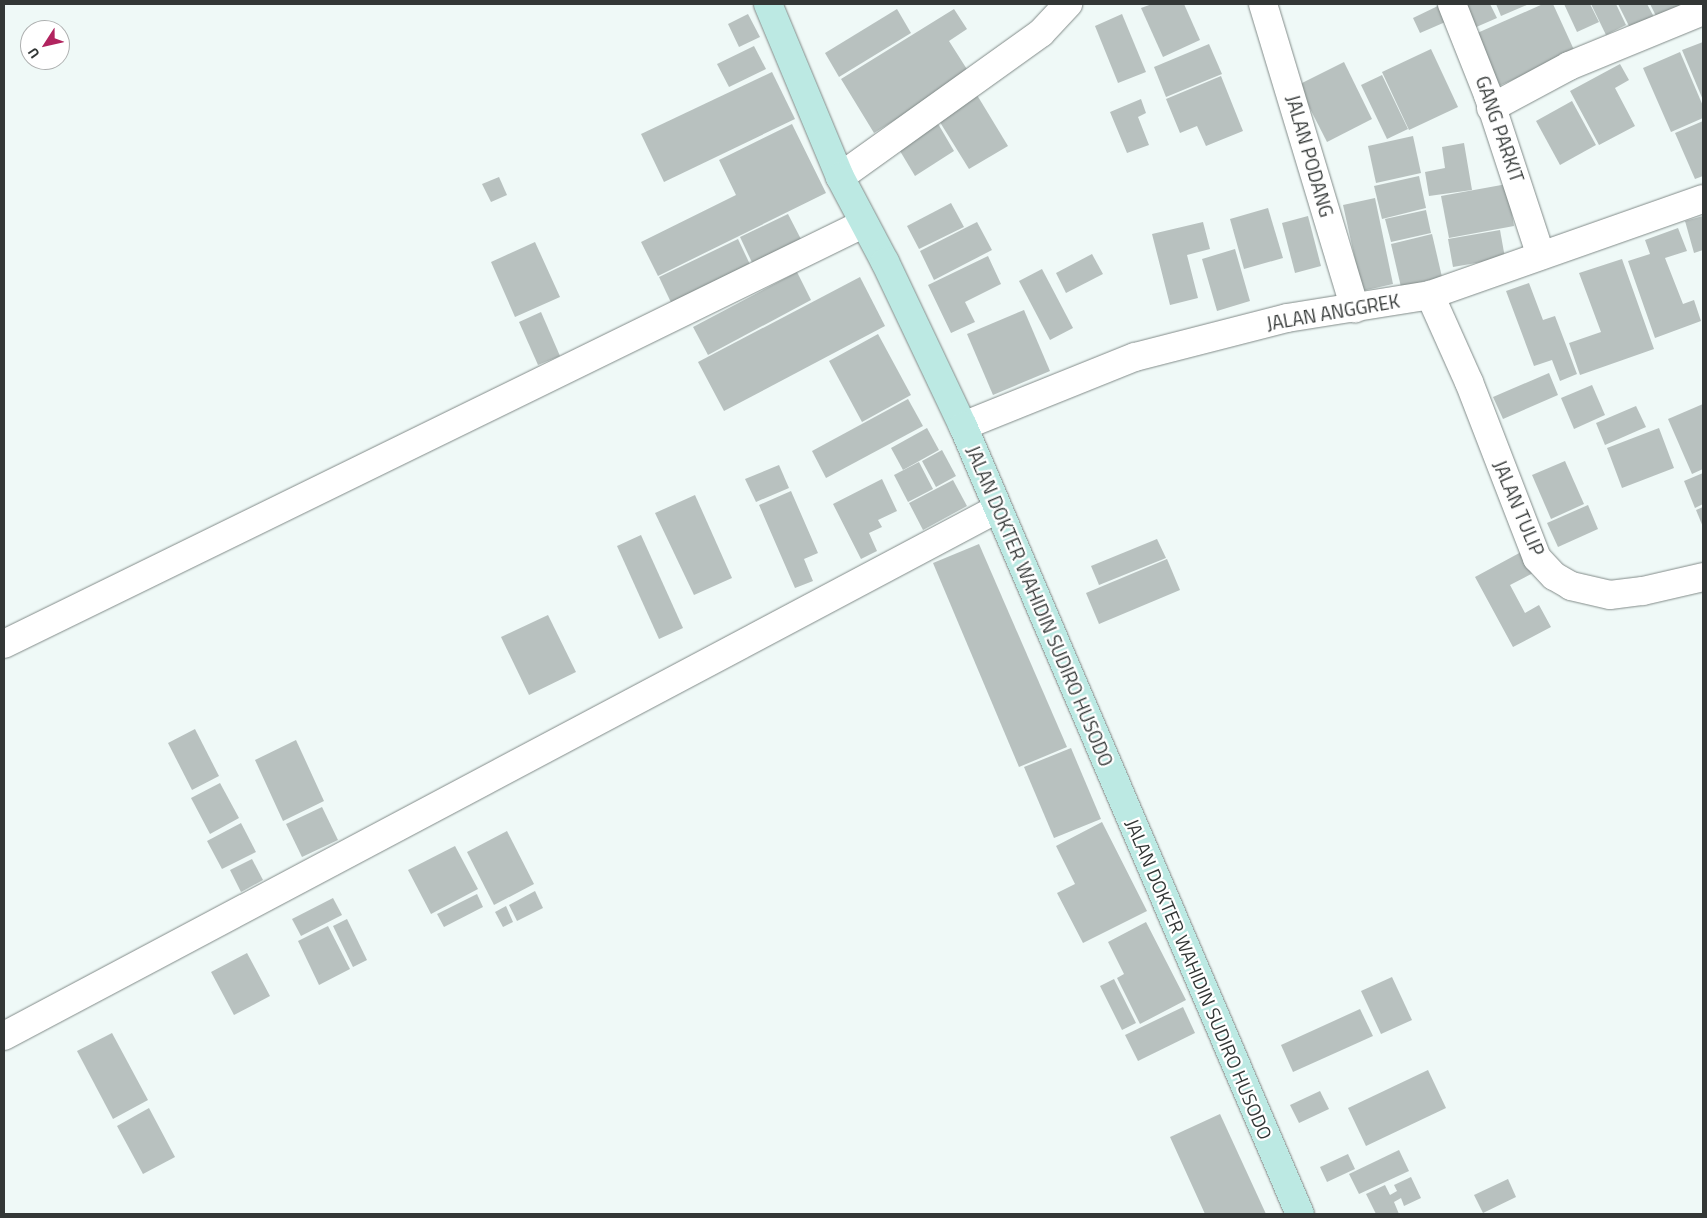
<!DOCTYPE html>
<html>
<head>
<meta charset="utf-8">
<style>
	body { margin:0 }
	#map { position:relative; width:1707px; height:1218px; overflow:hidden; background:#eff9f7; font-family:"Titillium Web",sans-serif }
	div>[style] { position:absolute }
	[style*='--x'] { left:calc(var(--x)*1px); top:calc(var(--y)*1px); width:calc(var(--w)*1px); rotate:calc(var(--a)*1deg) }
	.building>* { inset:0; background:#b8c1bf }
	.roads { filter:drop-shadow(0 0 1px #828b89) drop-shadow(0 0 1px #828b89) }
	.street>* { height:28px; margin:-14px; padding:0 14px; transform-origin:14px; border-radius:14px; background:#fff }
	.secondary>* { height:28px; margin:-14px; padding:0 14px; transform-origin:14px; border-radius:14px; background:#bce9e3 }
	span { translate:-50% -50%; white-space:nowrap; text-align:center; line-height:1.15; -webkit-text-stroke:4.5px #fff; paint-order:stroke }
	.street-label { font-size:19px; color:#333736 }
	.frame { position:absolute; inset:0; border:5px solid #333736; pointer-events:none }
	.north { position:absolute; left:20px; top:20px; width:50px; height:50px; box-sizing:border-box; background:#fff; border:1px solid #adafaf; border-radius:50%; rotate:235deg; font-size:14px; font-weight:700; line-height:20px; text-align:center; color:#333736 }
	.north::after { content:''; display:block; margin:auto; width:18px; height:22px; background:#b1245f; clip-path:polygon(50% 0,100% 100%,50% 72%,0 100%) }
</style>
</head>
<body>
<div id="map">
	<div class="building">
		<i style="clip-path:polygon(1152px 4px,1184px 4px,1200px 40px,1163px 57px,1141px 8px)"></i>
		<i style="clip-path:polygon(1442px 4px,1450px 20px,1420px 33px,1413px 18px)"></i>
		<i style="clip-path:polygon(1463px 4px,1490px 4px,1497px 18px,1474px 28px)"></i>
		<i style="clip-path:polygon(1496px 4px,1529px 4px,1501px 16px)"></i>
		<i style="clip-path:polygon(1543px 4px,1553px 4px,1575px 52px,1499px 86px,1475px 34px)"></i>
		<i style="clip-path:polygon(1564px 4px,1590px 4px,1599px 22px,1577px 32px)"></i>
		<i style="clip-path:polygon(1591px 4px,1616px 4px,1626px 25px,1606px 35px)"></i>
		<i style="clip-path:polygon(1618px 4px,1647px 4px,1654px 17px,1630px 28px)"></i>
		<i style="clip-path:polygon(1650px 4px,1679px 4px,1680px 6px,1657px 18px)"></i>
		<i style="clip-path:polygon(897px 9px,911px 33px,839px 77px,825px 53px)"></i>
		<i style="clip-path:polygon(954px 9px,967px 29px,949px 41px,970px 74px,874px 133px,841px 79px)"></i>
		<i style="clip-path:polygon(748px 14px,760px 37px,739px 47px,728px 24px)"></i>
		<i style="clip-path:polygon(1122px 14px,1146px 72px,1118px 83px,1095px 26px)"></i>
		<i style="clip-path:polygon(1703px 42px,1703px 100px,1682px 50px)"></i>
		<i style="clip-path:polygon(1209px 44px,1222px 74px,1166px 97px,1154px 67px)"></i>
		<i style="clip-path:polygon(754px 46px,766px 69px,729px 87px,717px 64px)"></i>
		<i style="clip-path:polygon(1431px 49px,1458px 107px,1409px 130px,1382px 72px)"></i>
		<i style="clip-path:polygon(1680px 52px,1703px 106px,1703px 118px,1671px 132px,1643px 68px)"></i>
		<i style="clip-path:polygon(1344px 62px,1372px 119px,1327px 142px,1298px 85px)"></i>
		<i style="clip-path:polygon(1620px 64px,1629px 80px,1615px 88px,1635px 126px,1599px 145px,1570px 91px)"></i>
		<i style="clip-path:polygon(772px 72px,795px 119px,664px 182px,641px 134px)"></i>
		<i style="clip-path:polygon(1382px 75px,1408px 129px,1387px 139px,1361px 85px)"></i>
		<i style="clip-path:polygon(1221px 76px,1243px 131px,1206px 146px,1197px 126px,1180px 133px,1166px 99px)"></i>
		<i style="clip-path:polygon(977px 95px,1008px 146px,969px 169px,938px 119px)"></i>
		<i style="clip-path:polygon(1141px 99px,1146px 113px,1138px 117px,1149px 145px,1127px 153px,1110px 112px)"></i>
		<i style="clip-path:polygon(1572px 101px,1596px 145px,1560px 165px,1536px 121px)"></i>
		<i style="clip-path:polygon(1703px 121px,1703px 176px,1695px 179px,1675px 133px)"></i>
		<i style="clip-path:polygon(937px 122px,954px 151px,915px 176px,897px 146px)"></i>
		<i style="clip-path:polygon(792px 124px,826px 193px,658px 276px,641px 242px,736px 195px,719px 160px)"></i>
		<i style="clip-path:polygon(1413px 136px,1421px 173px,1376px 183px,1368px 146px)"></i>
		<i style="clip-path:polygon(1464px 143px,1472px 190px,1429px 196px,1425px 172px,1445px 168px,1442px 147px)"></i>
		<i style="clip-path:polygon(1419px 176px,1426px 208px,1382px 219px,1374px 186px)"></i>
		<i style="clip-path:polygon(499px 177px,507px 195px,491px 202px,482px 184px)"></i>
		<i style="clip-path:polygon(1507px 184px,1514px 226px,1449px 238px,1441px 196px)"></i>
		<i style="clip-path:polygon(1375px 198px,1393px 284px,1362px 291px,1343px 205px)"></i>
		<i style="clip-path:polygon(951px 203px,964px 227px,919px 249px,907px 226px)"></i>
		<i style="clip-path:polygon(1268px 208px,1283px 258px,1244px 269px,1230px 219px)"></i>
		<i style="clip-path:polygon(1426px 210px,1431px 233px,1391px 242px,1385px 219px)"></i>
		<i style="clip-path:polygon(788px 214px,805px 247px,756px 271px,740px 237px)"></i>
		<i style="clip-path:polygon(1308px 216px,1321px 266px,1295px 273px,1282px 223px)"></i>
		<i style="clip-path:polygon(1703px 216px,1703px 250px,1694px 253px,1685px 221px)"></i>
		<i style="clip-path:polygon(977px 222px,992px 250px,934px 280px,920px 251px)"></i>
		<i style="clip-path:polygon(1203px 222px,1210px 249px,1187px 255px,1198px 298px,1170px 305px,1152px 234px)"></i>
		<i style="clip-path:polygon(1678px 228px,1687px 251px,1665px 258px,1683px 304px,1694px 300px,1701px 321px,1655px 338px,1628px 261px,1650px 254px,1645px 240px)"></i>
		<i style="clip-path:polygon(1500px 230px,1505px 258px,1453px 267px,1448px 239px)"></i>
		<i style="clip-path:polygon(1432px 234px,1442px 277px,1401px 287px,1391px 244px)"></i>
		<i style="clip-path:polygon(738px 239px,754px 273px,675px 311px,659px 277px)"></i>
		<i style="clip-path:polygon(535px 242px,560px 297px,515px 317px,491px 262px)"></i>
		<i style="clip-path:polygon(1235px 249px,1250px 301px,1217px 311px,1202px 259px)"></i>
		<i style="clip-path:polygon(1092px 254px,1103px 274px,1066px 293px,1056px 273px)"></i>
		<i style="clip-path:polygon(988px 256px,1001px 284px,965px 302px,975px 322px,951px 333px,928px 285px)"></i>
		<i style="clip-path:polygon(1622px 259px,1654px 349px,1580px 375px,1569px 343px,1601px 332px,1579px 273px)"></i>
		<i style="clip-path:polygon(1042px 269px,1073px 328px,1050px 340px,1019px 281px)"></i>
		<i style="clip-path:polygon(797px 272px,811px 300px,708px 355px,693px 327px)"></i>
		<i style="clip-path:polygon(860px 277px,885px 326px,724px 411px,698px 362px)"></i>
		<i style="clip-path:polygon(1529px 283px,1543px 320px,1555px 316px,1577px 374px,1560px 381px,1552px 360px,1534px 366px,1506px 291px)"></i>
		<i style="clip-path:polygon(1024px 310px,1050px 371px,993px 395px,967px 334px)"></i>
		<i style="clip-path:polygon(541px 312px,560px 356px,538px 365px,519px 322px)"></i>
		<i style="clip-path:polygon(878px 334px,911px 395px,862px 422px,829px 361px)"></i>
		<i style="clip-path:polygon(1549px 373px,1558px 395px,1503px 419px,1493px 397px)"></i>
		<i style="clip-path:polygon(1592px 385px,1605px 415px,1574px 429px,1561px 398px)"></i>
		<i style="clip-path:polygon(908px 399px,923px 426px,826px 478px,812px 451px)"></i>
		<i style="clip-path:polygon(1703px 404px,1703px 469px,1692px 474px,1668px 419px)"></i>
		<i style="clip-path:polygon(1636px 406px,1646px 427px,1605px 445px,1596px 423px)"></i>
		<i style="clip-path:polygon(927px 428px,939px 450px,903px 470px,891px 448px)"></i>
		<i style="clip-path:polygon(1659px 428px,1674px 468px,1622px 488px,1607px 448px)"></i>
		<i style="clip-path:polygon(942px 450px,956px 476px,936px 487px,922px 461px)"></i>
		<i style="clip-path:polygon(1565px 461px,1584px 504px,1551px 519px,1532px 475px)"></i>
		<i style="clip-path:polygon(919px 462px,933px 489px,908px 502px,894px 475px)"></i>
		<i style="clip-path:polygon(779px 465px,789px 488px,756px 502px,745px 479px)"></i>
		<i style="clip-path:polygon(1703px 473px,1703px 504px,1695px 508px,1684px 481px)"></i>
		<i style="clip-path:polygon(882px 479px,897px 511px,878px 520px,882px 527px,869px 533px,877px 551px,861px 559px,833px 504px)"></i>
		<i style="clip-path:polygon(953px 480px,967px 506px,923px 530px,909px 503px)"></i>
		<i style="clip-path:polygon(791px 491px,818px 553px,804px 559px,813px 581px,795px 588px,759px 505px)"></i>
		<i style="clip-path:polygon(695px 495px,732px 578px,694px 595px,655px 513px)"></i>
		<i style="clip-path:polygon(1588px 505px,1598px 529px,1558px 547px,1547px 523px)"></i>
		<i style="clip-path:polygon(1703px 507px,1703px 527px,1696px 510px)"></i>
		<i style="clip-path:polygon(641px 535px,683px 628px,659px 639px,617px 546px)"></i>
		<i style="clip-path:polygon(1157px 539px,1166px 558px,1099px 585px,1091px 566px)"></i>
		<i style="clip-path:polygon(979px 544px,1067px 747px,1019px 767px,933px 563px)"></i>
		<i style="clip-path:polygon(1523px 551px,1535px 572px,1510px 585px,1525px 613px,1539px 605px,1551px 627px,1513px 647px,1475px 577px)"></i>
		<i style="clip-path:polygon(1167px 559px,1180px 590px,1099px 624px,1086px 593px)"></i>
		<i style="clip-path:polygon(548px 615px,576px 672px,529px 695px,501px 637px)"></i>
		<i style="clip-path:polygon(195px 729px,219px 776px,192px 790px,168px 743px)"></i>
		<i style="clip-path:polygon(296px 740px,324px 801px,283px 821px,255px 760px)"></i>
		<i style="clip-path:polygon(1071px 748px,1101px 819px,1054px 838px,1024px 767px)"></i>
		<i style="clip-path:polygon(220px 783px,239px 818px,210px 834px,191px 798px)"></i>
		<i style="clip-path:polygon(322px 807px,338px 840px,302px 857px,286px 824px)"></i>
		<i style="clip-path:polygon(1102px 822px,1147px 911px,1083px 943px,1057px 893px,1075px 884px,1056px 846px)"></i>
		<i style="clip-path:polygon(241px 823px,256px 852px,222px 869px,207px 841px)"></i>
		<i style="clip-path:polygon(507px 831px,534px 884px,494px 905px,467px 852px)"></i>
		<i style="clip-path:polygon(455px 846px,478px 889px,431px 914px,408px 870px)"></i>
		<i style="clip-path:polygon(252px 859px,263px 880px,241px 892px,230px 870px)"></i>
		<i style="clip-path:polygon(535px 891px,543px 908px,517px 921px,509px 905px)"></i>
		<i style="clip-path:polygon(477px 894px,483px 907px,444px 927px,437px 914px)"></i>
		<i style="clip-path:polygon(333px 898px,342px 915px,301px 936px,292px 919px)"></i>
		<i style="clip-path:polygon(506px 906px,513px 922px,503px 927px,495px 912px)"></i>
		<i style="clip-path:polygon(347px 919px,367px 960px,353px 967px,333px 926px)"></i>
		<i style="clip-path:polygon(1146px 922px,1186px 1000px,1140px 1024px,1117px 978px,1124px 974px,1108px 942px)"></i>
		<i style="clip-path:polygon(328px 926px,350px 969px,319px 985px,298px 941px)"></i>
		<i style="clip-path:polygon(247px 953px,270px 996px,234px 1015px,211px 972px)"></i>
		<i style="clip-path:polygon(1392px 977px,1412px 1020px,1381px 1034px,1361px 991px)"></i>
		<i style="clip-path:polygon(1114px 979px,1136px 1023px,1122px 1030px,1100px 986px)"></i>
		<i style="clip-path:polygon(1183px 1007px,1195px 1033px,1138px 1061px,1125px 1035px)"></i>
		<i style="clip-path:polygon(1360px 1009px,1373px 1036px,1293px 1072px,1281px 1045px)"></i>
		<i style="clip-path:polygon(112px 1033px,148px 1100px,113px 1119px,77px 1051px)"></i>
		<i style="clip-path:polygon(1428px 1070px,1446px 1108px,1366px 1146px,1348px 1108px)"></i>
		<i style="clip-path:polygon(1320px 1091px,1329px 1109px,1299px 1123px,1290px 1105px)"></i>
		<i style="clip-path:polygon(149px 1108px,175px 1157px,143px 1174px,117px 1126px)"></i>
		<i style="clip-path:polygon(1220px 1114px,1266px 1214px,1205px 1214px,1170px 1137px)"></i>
		<i style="clip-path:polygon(1399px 1150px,1409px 1171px,1359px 1194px,1349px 1174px)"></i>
		<i style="clip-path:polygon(1348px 1154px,1355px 1169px,1327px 1182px,1320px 1167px)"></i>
		<i style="clip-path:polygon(1411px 1177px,1421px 1198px,1404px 1206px,1401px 1198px,1394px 1202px,1399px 1214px,1376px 1214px,1366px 1194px,1385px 1185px,1390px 1195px,1397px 1191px,1394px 1185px)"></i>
		<i style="clip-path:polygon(1508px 1179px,1516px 1197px,1483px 1213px,1474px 1195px)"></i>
	</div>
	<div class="roads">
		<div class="street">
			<i style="--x:1263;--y:4;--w:318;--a:73.2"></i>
			<i style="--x:1452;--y:4;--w:98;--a:68.4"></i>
			<i style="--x:1488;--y:95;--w:169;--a:71.8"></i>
			<i style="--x:1491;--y:108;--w:89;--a:-28.3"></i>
			<i style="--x:1569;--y:66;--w:145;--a:-22.3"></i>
			<i style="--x:840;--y:177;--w:247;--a:-35.6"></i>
			<i style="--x:1041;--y:33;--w:40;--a:-47"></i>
			<i style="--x:1430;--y:295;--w:95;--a:65.9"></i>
			<i style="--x:1469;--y:382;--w:189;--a:68.9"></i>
			<i style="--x:1537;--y:558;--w:25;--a:47"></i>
			<i style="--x:1554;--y:576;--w:20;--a:30"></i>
			<i style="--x:1571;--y:586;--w:40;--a:13"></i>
			<i style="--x:1610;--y:595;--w:33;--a:-7"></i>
			<i style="--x:1643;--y:591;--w:62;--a:-13.1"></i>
			<i style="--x:963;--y:426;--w:185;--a:-21.9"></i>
			<i style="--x:1135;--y:357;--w:157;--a:-14.4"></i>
			<i style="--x:1287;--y:318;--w:145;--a:-9.1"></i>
			<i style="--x:1430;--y:295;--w:289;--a:-19.4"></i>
			<i style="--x:4;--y:644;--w:956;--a:-26.06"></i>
			<i style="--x:4;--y:1036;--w:1124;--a:-27.96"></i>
		</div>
		<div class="secondary">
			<i style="--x:768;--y:4;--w:187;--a:67.4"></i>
			<i style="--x:840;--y:177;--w:96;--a:62.1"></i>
			<i style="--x:885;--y:262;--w:182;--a:64.6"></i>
			<i style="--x:963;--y:426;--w:857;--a:66.85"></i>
		</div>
	</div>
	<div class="street-label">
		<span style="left:1500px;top:129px;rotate:71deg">GANG PARKIT</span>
		<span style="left:1310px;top:156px;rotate:74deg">JALAN PODANG</span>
		<span style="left:1333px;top:312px;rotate:-10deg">JALAN ANGGREK</span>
		<span style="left:1519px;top:508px;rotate:67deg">JALAN TULIP</span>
		<span style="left:1040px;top:606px;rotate:67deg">JALAN DOKTER WAHIDIN SUDIRO HUSODO</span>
		<span style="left:1199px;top:979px;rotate:67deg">JALAN DOKTER WAHIDIN SUDIRO HUSODO</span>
	</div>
	<div class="frame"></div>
	<div class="north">U</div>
</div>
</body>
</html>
